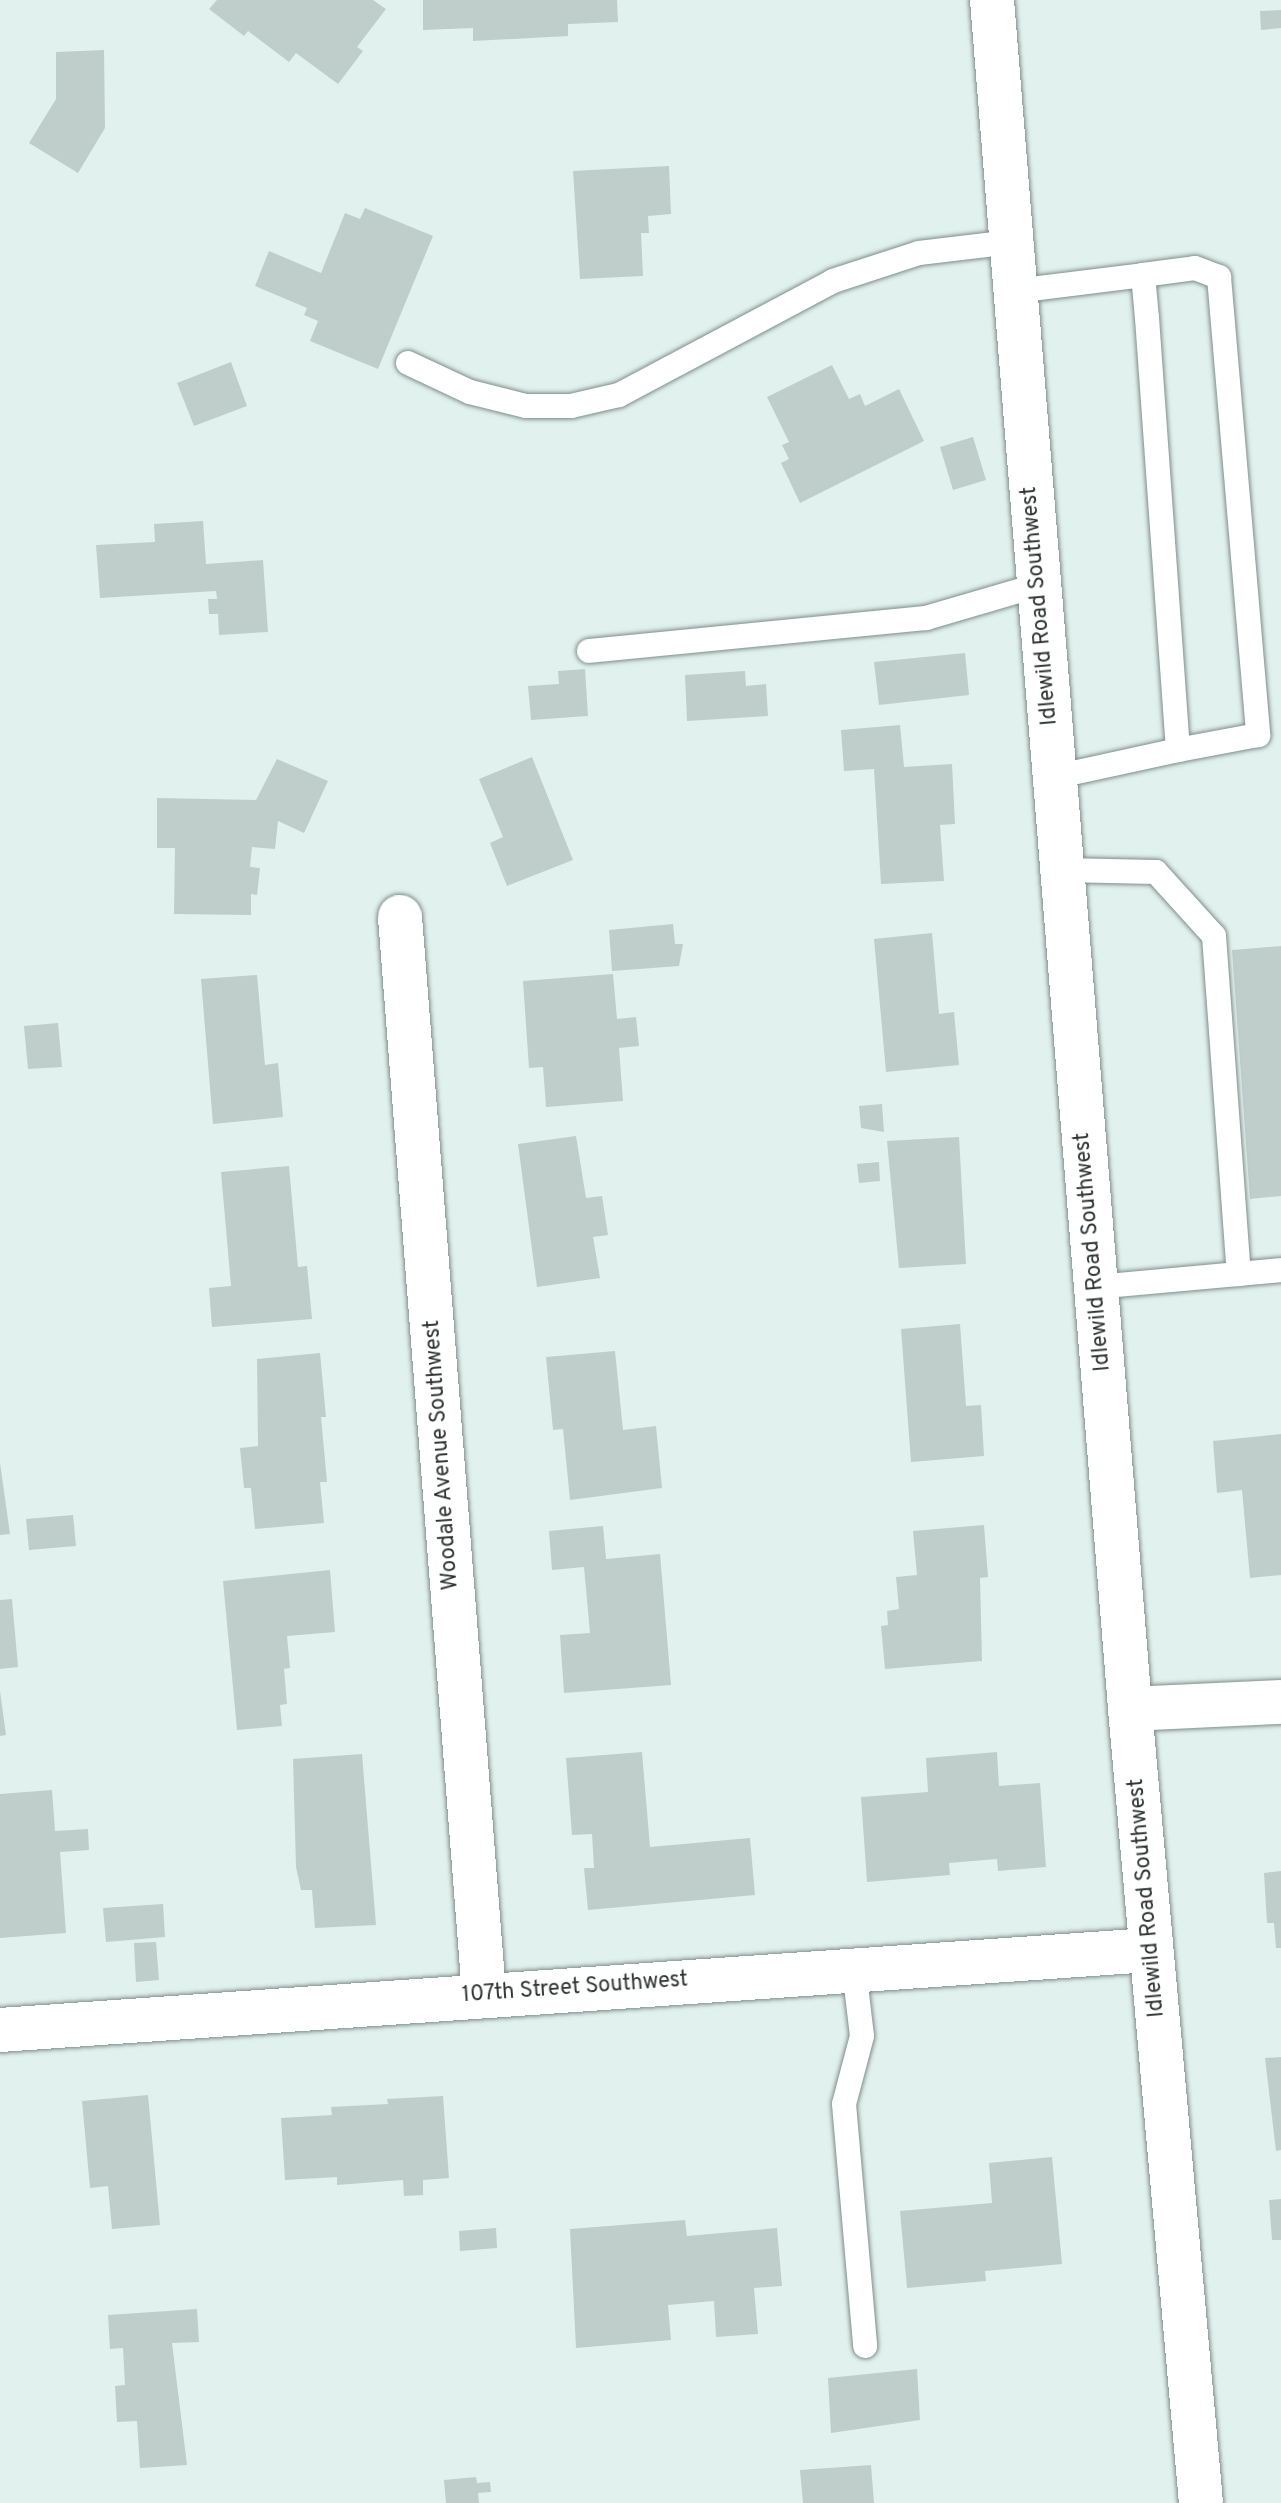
<!DOCTYPE html>
<html>
<head>
<meta charset="utf-8">
<style>
	body { margin:0 }
	#map { position:relative; width:1281px; height:2503px; overflow:hidden; background:#e1f1ee; font-family:Overpass,sans-serif }
	div>[style] { position:absolute }
	[style*='--x'] { left:calc(var(--x)*1px); top:calc(var(--y)*1px); width:calc(var(--w)*1px); rotate:calc(var(--a)*1deg) }
	.building>* { inset:0; background:#bfcecb }
	.roads { filter:drop-shadow(0 0 2px #7f8e8a) drop-shadow(0 0 2px #7f8e8a) }
	.lane>* { height:24px; margin:-12px; padding:0 12px; transform-origin:12px; border-radius:12px; background:#fff }
	.street>* { height:44px; margin:-22px; padding:0 22px; transform-origin:22px; border-radius:22px; background:#fff }
	.secondary>* { height:44px; margin:-22px; padding:0 22px; transform-origin:22px; border-radius:22px; background:#fff }
	span { translate:-50% -50%; white-space:nowrap; text-align:center; line-height:1.15; -webkit-text-stroke:6px #fff; paint-order:stroke }
	.street-label { font-size:22px; color:#2c3231 }
</style>
</head>
<body>
<div id="map">
	<div class="building">
		<i style="clip-path:polygon(217px 0,373px 0,386px 9px,357px 47px,363px 51px,338px 84px,296px 53px,289px 62px,248px 31px,244px 36px,209px 9px)"></i>
		<i style="clip-path:polygon(423px 0,617px 0,618px 22px,568px 24px,568px 36px,473px 41px,473px 28px,423px 30px)"></i>
		<i style="clip-path:polygon(1281px 10px,1281px 28px,1261px 30px,1260px 11px)"></i>
		<i style="clip-path:polygon(104px 50px,105px 128px,78px 173px,29px 143px,56px 99px,56px 52px)"></i>
		<i style="clip-path:polygon(669px 166px,671px 214px,648px 216px,649px 233px,641px 233px,643px 276px,580px 279px,573px 171px)"></i>
		<i style="clip-path:polygon(365px 208px,433px 236px,378px 369px,310px 341px,318px 321px,304px 315px,307px 308px,255px 286px,269px 251px,321px 273px,345px 213px,360px 219px)"></i>
		<i style="clip-path:polygon(231px 362px,247px 406px,194px 426px,177px 383px)"></i>
		<i style="clip-path:polygon(832px 365px,849px 399px,860px 394px,865px 406px,899px 389px,924px 441px,800px 503px,781px 463px,789px 459px,782px 445px,789px 442px,767px 397px)"></i>
		<i style="clip-path:polygon(973px 437px,986px 480px,953px 490px,940px 447px)"></i>
		<i style="clip-path:polygon(203px 521px,206px 564px,263px 560px,268px 632px,219px 635px,218px 614px,209px 614px,208px 599px,217px 599px,216px 591px,100px 598px,96px 545px,155px 542px,154px 524px)"></i>
		<i style="clip-path:polygon(965px 653px,969px 695px,879px 705px,874px 662px)"></i>
		<i style="clip-path:polygon(585px 669px,588px 716px,531px 720px,528px 686px,559px 684px,558px 671px)"></i>
		<i style="clip-path:polygon(745px 671px,746px 686px,766px 684px,768px 716px,687px 721px,685px 675px)"></i>
		<i style="clip-path:polygon(900px 725px,904px 767px,952px 764px,955px 824px,940px 825px,944px 881px,881px 884px,874px 769px,844px 771px,841px 730px)"></i>
		<i style="clip-path:polygon(532px 757px,573px 860px,507px 886px,490px 843px,503px 837px,479px 779px)"></i>
		<i style="clip-path:polygon(277px 759px,328px 781px,304px 833px,278px 821px,275px 849px,252px 847px,250px 867px,260px 868px,257px 895px,251px 894px,251px 915px,174px 914px,175px 848px,157px 848px,157px 798px,256px 800px)"></i>
		<i style="clip-path:polygon(673px 924px,675px 944px,683px 944px,679px 966px,612px 971px,609px 930px)"></i>
		<i style="clip-path:polygon(932px 933px,939px 1014px,954px 1012px,959px 1065px,886px 1072px,874px 939px)"></i>
		<i style="clip-path:polygon(1281px 946px,1281px 1196px,1250px 1199px,1232px 950px)"></i>
		<i style="clip-path:polygon(613px 974px,617px 1019px,636px 1017px,639px 1046px,619px 1048px,623px 1101px,546px 1107px,543px 1067px,529px 1068px,523px 981px)"></i>
		<i style="clip-path:polygon(257px 975px,265px 1065px,278px 1063px,283px 1117px,213px 1124px,201px 979px)"></i>
		<i style="clip-path:polygon(58px 1023px,62px 1067px,28px 1069px,24px 1026px)"></i>
		<i style="clip-path:polygon(882px 1104px,884px 1132px,861px 1128px,859px 1106px)"></i>
		<i style="clip-path:polygon(576px 1136px,586px 1198px,602px 1196px,608px 1235px,593px 1237px,600px 1278px,537px 1287px,518px 1144px)"></i>
		<i style="clip-path:polygon(959px 1137px,966px 1264px,899px 1268px,887px 1141px)"></i>
		<i style="clip-path:polygon(879px 1162px,880px 1181px,859px 1183px,857px 1164px)"></i>
		<i style="clip-path:polygon(289px 1166px,298px 1267px,307px 1266px,312px 1319px,212px 1327px,209px 1288px,231px 1286px,221px 1172px)"></i>
		<i style="clip-path:polygon(960px 1324px,966px 1406px,981px 1405px,984px 1456px,911px 1462px,901px 1329px)"></i>
		<i style="clip-path:polygon(615px 1351px,623px 1430px,656px 1426px,662px 1488px,570px 1500px,563px 1429px,553px 1430px,546px 1357px)"></i>
		<i style="clip-path:polygon(320px 1353px,326px 1417px,321px 1417px,327px 1482px,320px 1482px,324px 1523px,255px 1529px,251px 1488px,244px 1488px,240px 1448px,258px 1446px,257px 1359px)"></i>
		<i style="clip-path:polygon(1281px 1434px,1281px 1575px,1250px 1578px,1242px 1490px,1217px 1493px,1213px 1441px)"></i>
		<i style="clip-path:polygon(0 1463px,10px 1534px,0 1535px)"></i>
		<i style="clip-path:polygon(73px 1515px,76px 1546px,29px 1550px,26px 1519px)"></i>
		<i style="clip-path:polygon(984px 1525px,988px 1577px,980px 1578px,982px 1661px,885px 1669px,881px 1626px,888px 1625px,887px 1611px,899px 1609px,896px 1577px,917px 1575px,913px 1531px)"></i>
		<i style="clip-path:polygon(603px 1526px,606px 1559px,660px 1554px,671px 1685px,564px 1693px,560px 1635px,590px 1633px,584px 1567px,552px 1570px,549px 1531px)"></i>
		<i style="clip-path:polygon(330px 1570px,335px 1632px,287px 1636px,290px 1668px,284px 1669px,287px 1704px,280px 1705px,282px 1726px,237px 1730px,223px 1581px)"></i>
		<i style="clip-path:polygon(12px 1599px,18px 1667px,0 1669px,0 1600px)"></i>
		<i style="clip-path:polygon(0 1691px,6px 1735px,0 1736px)"></i>
		<i style="clip-path:polygon(642px 1752px,650px 1847px,750px 1838px,755px 1895px,588px 1910px,584px 1868px,594px 1868px,592px 1834px,572px 1835px,566px 1758px)"></i>
		<i style="clip-path:polygon(997px 1752px,999px 1786px,1040px 1783px,1046px 1867px,998px 1871px,997px 1859px,949px 1863px,950px 1875px,867px 1882px,861px 1797px,928px 1792px,926px 1758px)"></i>
		<i style="clip-path:polygon(362px 1754px,376px 1925px,315px 1928px,312px 1890px,301px 1890px,296px 1867px,293px 1759px)"></i>
		<i style="clip-path:polygon(52px 1790px,55px 1831px,88px 1829px,89px 1850px,60px 1852px,66px 1933px,0 1938px,0 1794px)"></i>
		<i style="clip-path:polygon(1281px 1871px,1281px 1948px,1276px 1948px,1274px 1923px,1267px 1923px,1264px 1873px)"></i>
		<i style="clip-path:polygon(163px 1904px,165px 1937px,106px 1942px,103px 1908px)"></i>
		<i style="clip-path:polygon(156px 1942px,159px 1980px,136px 1982px,134px 1943px)"></i>
		<i style="clip-path:polygon(1281px 2057px,1281px 2150px,1276px 2151px,1265px 2058px)"></i>
		<i style="clip-path:polygon(148px 2095px,160px 2225px,112px 2229px,108px 2186px,90px 2188px,82px 2101px)"></i>
		<i style="clip-path:polygon(443px 2096px,449px 2178px,423px 2180px,423px 2195px,404px 2196px,403px 2180px,337px 2185px,337px 2177px,285px 2180px,281px 2118px,332px 2115px,331px 2107px,388px 2104px,387px 2099px)"></i>
		<i style="clip-path:polygon(1052px 2157px,1062px 2264px,985px 2271px,986px 2281px,907px 2288px,900px 2211px,992px 2203px,989px 2163px)"></i>
		<i style="clip-path:polygon(1281px 2199px,1281px 2240px,1272px 2240px,1269px 2200px)"></i>
		<i style="clip-path:polygon(685px 2220px,687px 2236px,777px 2228px,782px 2286px,754px 2288px,758px 2334px,716px 2337px,714px 2301px,668px 2305px,671px 2340px,576px 2348px,570px 2229px)"></i>
		<i style="clip-path:polygon(496px 2228px,497px 2248px,460px 2251px,459px 2231px)"></i>
		<i style="clip-path:polygon(197px 2309px,199px 2342px,172px 2343px,187px 2465px,140px 2468px,137px 2421px,117px 2422px,115px 2386px,125px 2385px,123px 2348px,110px 2349px,108px 2315px)"></i>
		<i style="clip-path:polygon(917px 2369px,920px 2420px,831px 2433px,828px 2378px)"></i>
		<i style="clip-path:polygon(871px 2465px,874px 2503px,803px 2503px,800px 2470px)"></i>
		<i style="clip-path:polygon(476px 2477px,477px 2483px,490px 2482px,491px 2492px,478px 2493px,479px 2503px,446px 2503px,444px 2480px)"></i>
	</div>
	<div class="roads">
		<div class="lane">
			<i style="--x:1143;--y:275;--w:52;--a:-7.7"></i>
			<i style="--x:1195;--y:268;--w:26;--a:21"></i>
			<i style="--x:1219;--y:277;--w:460;--a:85.1"></i>
			<i style="--x:1258;--y:735;--w:81;--a:169.4"></i>
			<i style="--x:1015;--y:291;--w:129;--a:-7.1"></i>
			<i style="--x:1143;--y:275;--w:43;--a:84.7"></i>
			<i style="--x:1147;--y:318;--w:433;--a:85.9"></i>
			<i style="--x:1178;--y:750;--w:127;--a:167.7"></i>
			<i style="--x:408;--y:363;--w:68;--a:25.1"></i>
			<i style="--x:470;--y:392;--w:58;--a:14"></i>
			<i style="--x:526;--y:406;--w:45;--a:0"></i>
			<i style="--x:571;--y:406;--w:49;--a:-12.9"></i>
			<i style="--x:619;--y:395;--w:242;--a:-28"></i>
			<i style="--x:833;--y:281;--w:90;--a:-18"></i>
			<i style="--x:919;--y:253;--w:93;--a:-6.8"></i>
			<i style="--x:589;--y:651;--w:339;--a:-5.6"></i>
			<i style="--x:926;--y:618;--w:118;--a:-16.3"></i>
			<i style="--x:1062;--y:870;--w:94;--a:1.2"></i>
			<i style="--x:1156;--y:872;--w:86;--a:47.8"></i>
			<i style="--x:1214;--y:936;--w:339;--a:85.8"></i>
			<i style="--x:1095;--y:1287;--w:187;--a:-5.2"></i>
			<i style="--x:854;--y:1969;--w:67;--a:83.2"></i>
			<i style="--x:862;--y:2036;--w:70;--a:104.8"></i>
			<i style="--x:844;--y:2104;--w:243;--a:85"></i>
		</div>
		<div class="street">
			<i style="--x:400;--y:917;--w:1080;--a:85.54"></i>
			<i style="--x:1130;--y:1709;--w:151;--a:-2.7"></i>
			<i style="--x:0;--y:2030;--w:1154;--a:-3.98"></i>
		</div>
		<div class="secondary">
			<i style="--x:992;--y:0;--w:1715;--a:85.38"></i>
			<i style="--x:1130;--y:1709;--w:797;--a:84.89"></i>
		</div>
	</div>
	<div class="street-label">
		<span style="left:1040px;top:606px;rotate:-95deg">Idlewild Road Southwest</span>
		<span style="left:1093px;top:1252px;rotate:-95deg">Idlewild Road Southwest</span>
		<span style="left:442px;top:1455px;rotate:-94deg">Woodale Avenue Southwest</span>
		<span style="left:1147px;top:1898px;rotate:-95deg">Idlewild Road Southwest</span>
		<span style="left:575px;top:1988px;rotate:-4deg">107th Street Southwest</span>
	</div>
</div>
</body>
</html>
